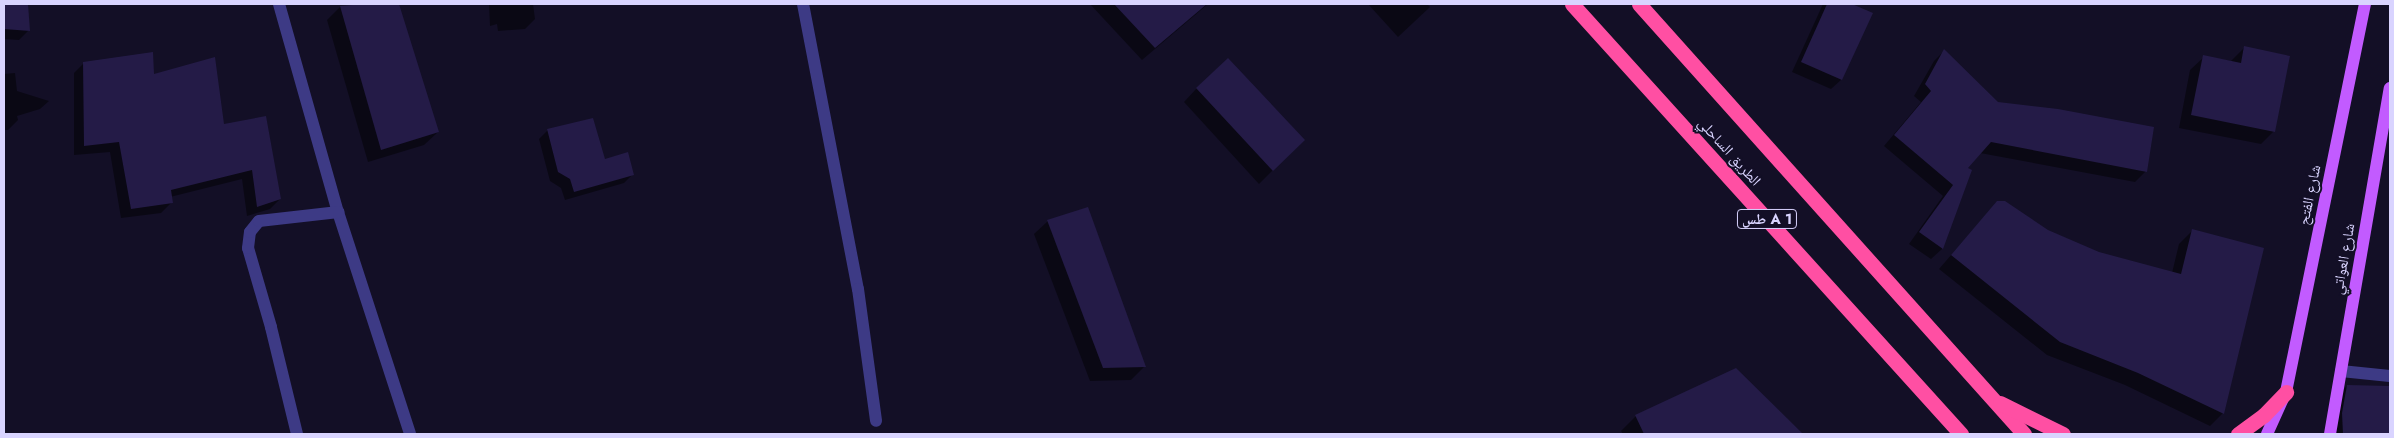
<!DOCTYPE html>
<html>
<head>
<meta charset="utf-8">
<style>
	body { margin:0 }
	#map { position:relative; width:2394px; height:438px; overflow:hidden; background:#130f26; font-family:Jost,"Noto Naskh Arabic",sans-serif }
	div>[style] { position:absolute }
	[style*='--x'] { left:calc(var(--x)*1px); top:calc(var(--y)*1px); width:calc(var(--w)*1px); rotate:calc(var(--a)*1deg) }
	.shadow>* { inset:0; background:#0007 }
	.building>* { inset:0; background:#241b47 }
	.minor>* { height:12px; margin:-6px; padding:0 6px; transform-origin:6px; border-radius:6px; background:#3d3a85 }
	.major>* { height:12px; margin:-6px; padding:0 6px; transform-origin:6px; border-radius:6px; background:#c25bff }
	.highway>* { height:15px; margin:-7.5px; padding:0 7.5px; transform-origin:7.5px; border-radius:7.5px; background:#ff4fa3 }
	span { translate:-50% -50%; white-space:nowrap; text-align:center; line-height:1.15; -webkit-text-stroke:4px #130f26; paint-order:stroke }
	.shield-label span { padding:1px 4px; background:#130f26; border:1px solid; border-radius:4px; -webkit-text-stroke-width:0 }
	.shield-label { font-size:14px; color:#d9d4ff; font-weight:700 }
	.street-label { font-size:15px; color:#d9d4ff }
	.frame { position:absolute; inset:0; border:5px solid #d9d4ff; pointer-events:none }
</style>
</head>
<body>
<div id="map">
	<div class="shadow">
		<i style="clip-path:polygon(4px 4px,27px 4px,29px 30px,19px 40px,4px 39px)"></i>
		<i style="clip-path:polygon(379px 4px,397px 4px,438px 132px,424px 145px,368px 162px,327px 20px,340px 7px)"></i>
		<i style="clip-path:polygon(489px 4px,533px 4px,535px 19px,525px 29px,498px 31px,497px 24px,490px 26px)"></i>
		<i style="clip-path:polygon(1090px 4px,1208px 4px,1142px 60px)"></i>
		<i style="clip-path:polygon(1368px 4px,1427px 4px,1430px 7px,1398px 37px)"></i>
		<i style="clip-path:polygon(1823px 4px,1849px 4px,1871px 14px,1841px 80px,1831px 89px,1792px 72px)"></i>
		<i style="clip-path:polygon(2244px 48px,2274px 131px,2261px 144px,2179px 128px,2190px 70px,2204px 57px,2231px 61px)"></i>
		<i style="clip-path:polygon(1944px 51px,1998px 103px,2146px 171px,2135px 182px,1980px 153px,1966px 168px,1971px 171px,1942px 249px,1931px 259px,1909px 244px,1943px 196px,1884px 146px,1921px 102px,1914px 96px,1934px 61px)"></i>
		<i style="clip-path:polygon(84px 63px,153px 75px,223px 125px,280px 199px,270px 209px,247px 216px,242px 179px,170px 197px,171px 203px,161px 213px,121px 218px,110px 152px,74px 155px,74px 73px)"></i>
		<i style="clip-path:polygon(15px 73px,17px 91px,49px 101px,40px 109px,17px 116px,18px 120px,8px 130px,4px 130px,4px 74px)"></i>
		<i style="clip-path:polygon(1197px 88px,1303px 140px,1259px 184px,1184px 102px)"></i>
		<i style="clip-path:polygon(548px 130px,604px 160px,633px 174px,624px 183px,565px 200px,561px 188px,550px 181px,539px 139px)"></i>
		<i style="clip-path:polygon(1997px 202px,2047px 231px,2099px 253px,2172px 273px,2179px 244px,2192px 231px,2223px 413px,2210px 426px,2125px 385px,2047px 355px,1939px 269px)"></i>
		<i style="clip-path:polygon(1048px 221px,1144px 367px,1131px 380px,1090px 381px,1034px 234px)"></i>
		<i style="clip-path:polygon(1736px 370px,1801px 434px,1623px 434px,1621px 431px,1636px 416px)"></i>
		<i style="clip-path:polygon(2347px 386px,2390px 387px,2390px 434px,2327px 434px,2332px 401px)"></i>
	</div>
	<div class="building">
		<i style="clip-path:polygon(4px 4px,28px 4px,30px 31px,4px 29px)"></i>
		<i style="clip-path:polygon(365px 4px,399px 4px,439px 132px,381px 150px,340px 6px)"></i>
		<i style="clip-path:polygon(1114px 4px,1207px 4px,1155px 48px)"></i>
		<i style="clip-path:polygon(1827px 4px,1852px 4px,1873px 13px,1842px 80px,1801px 62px)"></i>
		<i style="clip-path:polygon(2244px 46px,2290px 56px,2275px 132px,2191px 115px,2203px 55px,2241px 63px)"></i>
		<i style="clip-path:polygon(1944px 49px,1998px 102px,2058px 109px,2154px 127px,2147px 172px,1991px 142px,1968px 168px,1972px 170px,1943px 249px,1919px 232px,1953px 185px,1894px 135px,1931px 91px,1925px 84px)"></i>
		<i style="clip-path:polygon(153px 52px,154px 74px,215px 57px,224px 124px,266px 116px,281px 199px,257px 207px,252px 170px,171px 190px,173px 203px,131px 209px,119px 142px,84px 146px,83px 62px)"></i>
		<i style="clip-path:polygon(1228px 58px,1305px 140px,1273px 171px,1196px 88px)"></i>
		<i style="clip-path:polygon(593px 118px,605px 159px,628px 152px,634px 175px,574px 192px,570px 179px,558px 172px,547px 129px)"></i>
		<i style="clip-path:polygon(1997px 201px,2005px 201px,2048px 230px,2099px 252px,2181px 274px,2192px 229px,2264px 248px,2224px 414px,2138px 373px,2060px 342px,1951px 255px)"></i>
		<i style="clip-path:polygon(1088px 207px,1146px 367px,1103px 368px,1047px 220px)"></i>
		<i style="clip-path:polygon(1736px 368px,1803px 434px,1644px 434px,1635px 415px)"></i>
		<i style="clip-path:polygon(2347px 385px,2390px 386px,2390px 434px,2343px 434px,2342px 413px)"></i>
	</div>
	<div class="minor">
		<i style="--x:279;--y:4;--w:216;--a:74.2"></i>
		<i style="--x:338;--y:212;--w:233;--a:72"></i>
		<i style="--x:803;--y:4;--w:290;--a:79.1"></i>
		<i style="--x:858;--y:289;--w:133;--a:82.2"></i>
		<i style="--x:2341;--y:371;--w:49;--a:5.8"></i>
		<i style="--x:297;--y:434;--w:110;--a:-103.7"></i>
		<i style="--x:271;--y:327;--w:82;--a:-106.2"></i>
		<i style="--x:248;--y:248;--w:16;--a:-83"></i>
		<i style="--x:250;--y:232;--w:14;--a:-51"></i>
		<i style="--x:259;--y:221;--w:80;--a:-6.5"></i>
	</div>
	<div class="major">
		<i style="--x:2267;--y:434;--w:46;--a:-65.7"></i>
		<i style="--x:2286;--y:392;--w:396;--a:-78.5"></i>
		<i style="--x:2330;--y:434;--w:351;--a:-80.2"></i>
	</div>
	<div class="highway">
		<i style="--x:1572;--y:4;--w:580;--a:47.87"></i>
		<i style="--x:1639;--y:4;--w:577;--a:48.16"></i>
		<i style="--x:2000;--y:403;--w:70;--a:26.2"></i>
		<i style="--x:2238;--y:434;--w:32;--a:-36"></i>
		<i style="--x:2264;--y:415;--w:32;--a:-46"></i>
	</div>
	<div class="shield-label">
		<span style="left:1767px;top:219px">طس A 1</span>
	</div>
	<div class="street-label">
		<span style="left:1729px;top:152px;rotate:48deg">الطريق الساحلي</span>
		<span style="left:2310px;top:195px;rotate:-78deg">شارع الفتح</span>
		<span style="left:2344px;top:259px;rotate:-80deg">شارع العواتي</span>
	</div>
	<div class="frame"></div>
</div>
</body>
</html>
